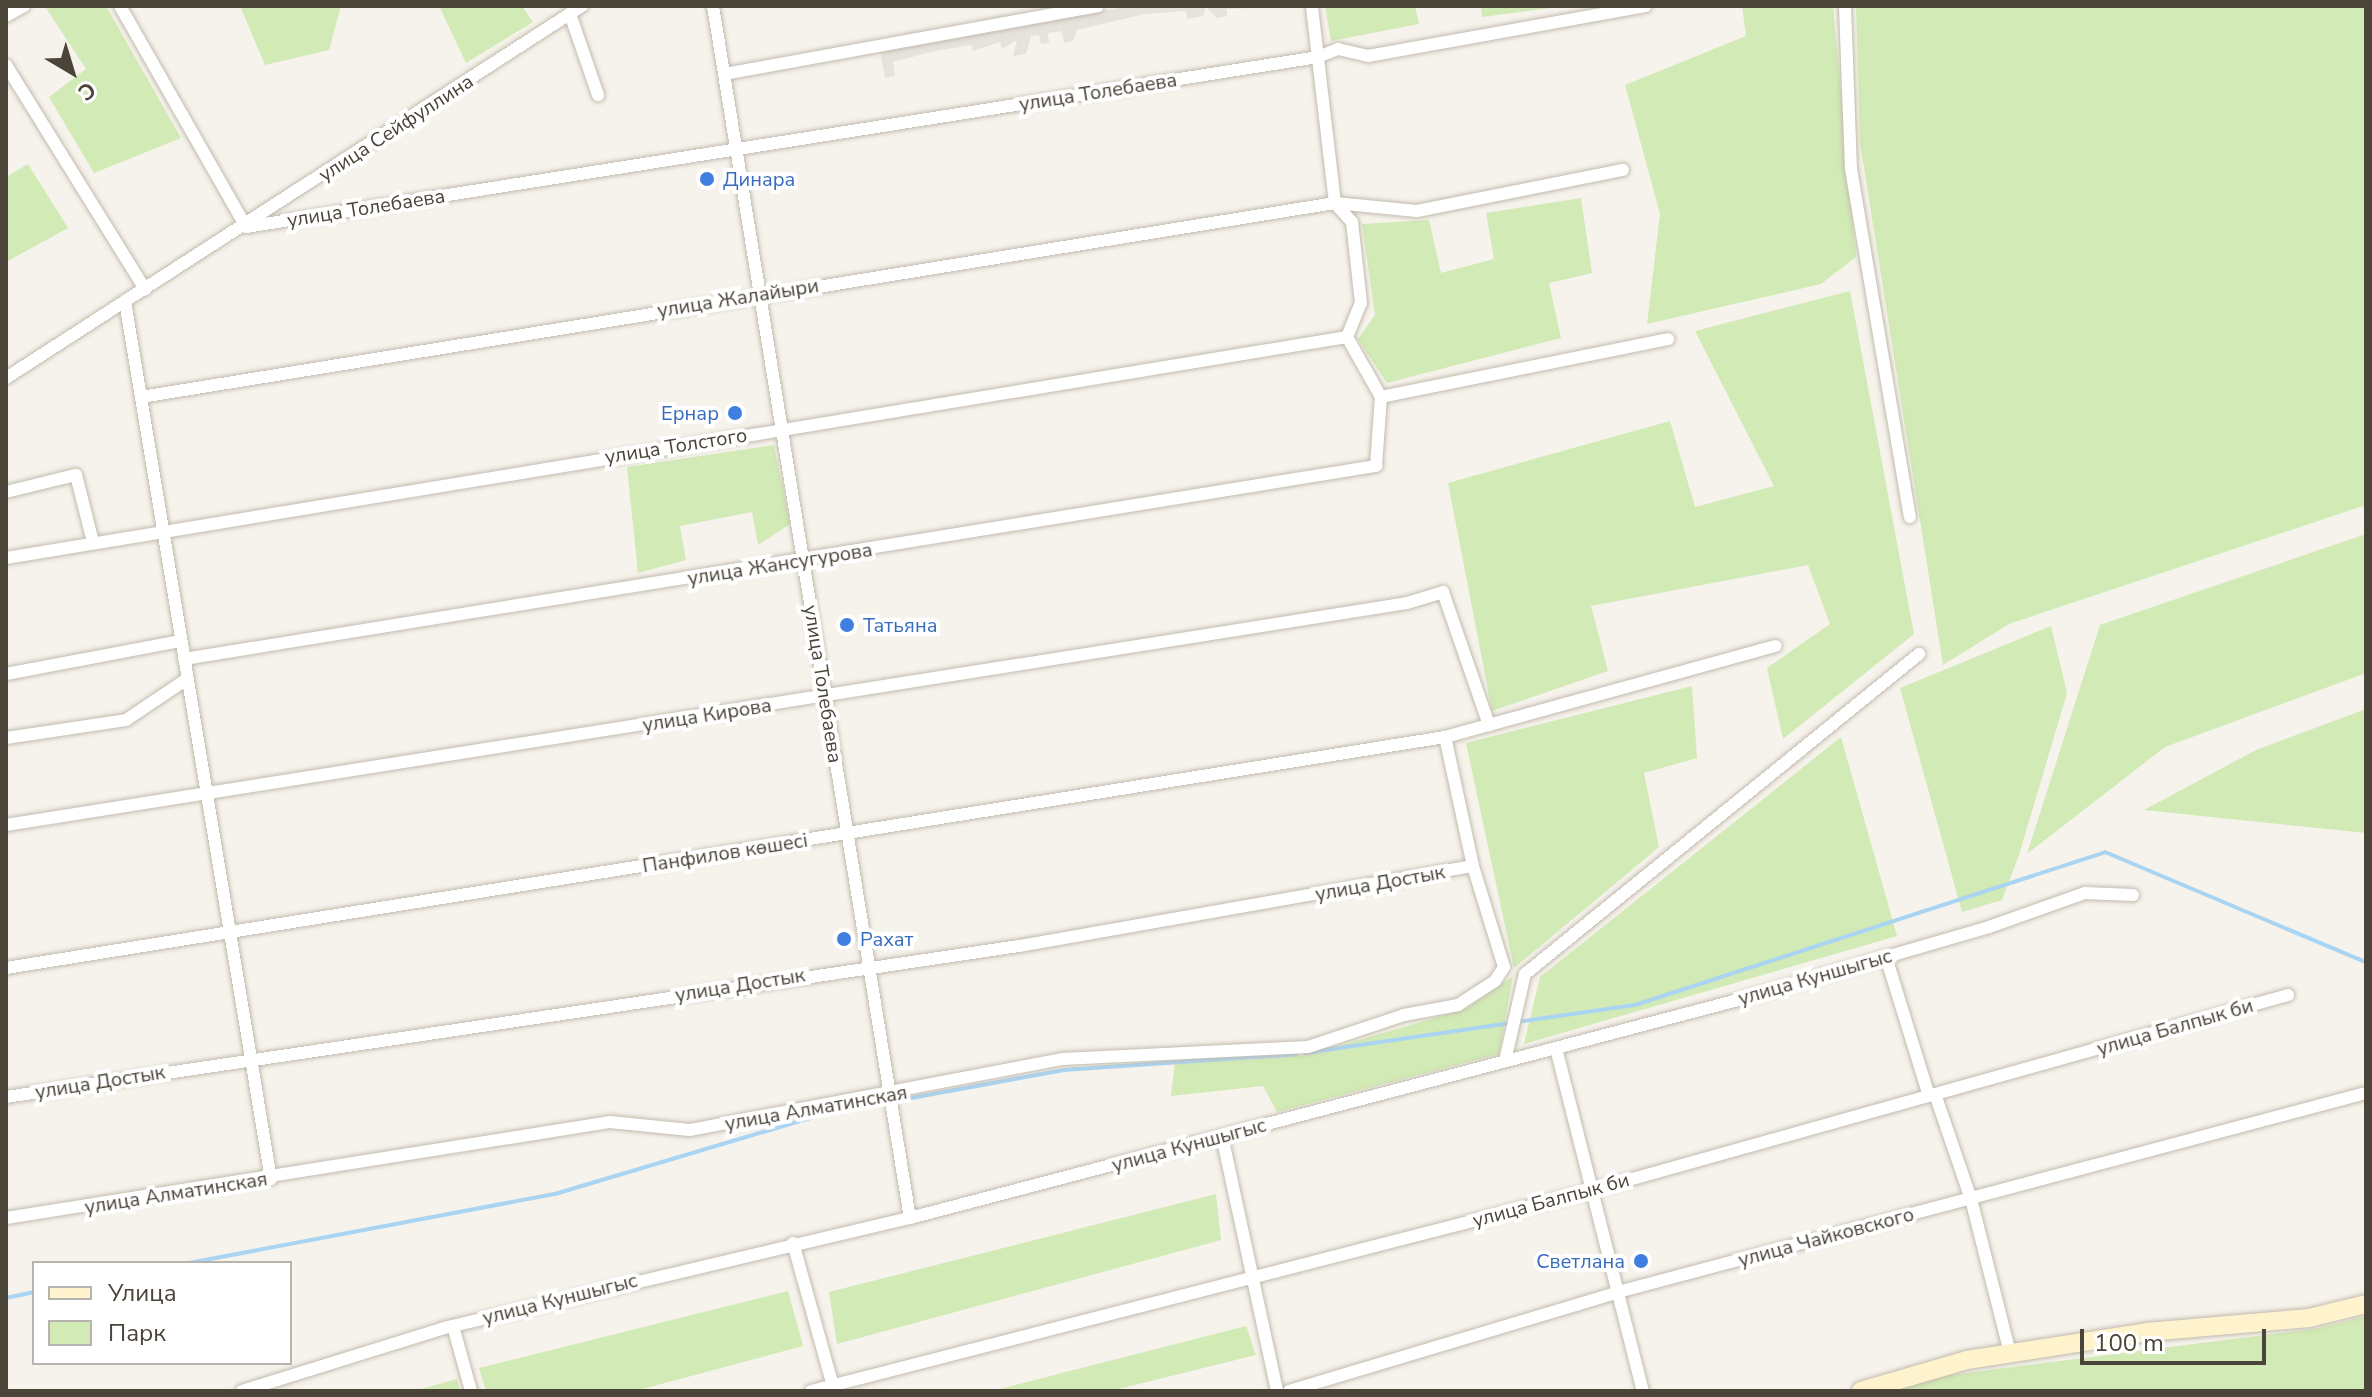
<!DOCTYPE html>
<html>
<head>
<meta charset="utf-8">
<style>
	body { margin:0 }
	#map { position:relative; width:2372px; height:1397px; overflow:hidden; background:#f6f3ec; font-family:"Nunito Sans",sans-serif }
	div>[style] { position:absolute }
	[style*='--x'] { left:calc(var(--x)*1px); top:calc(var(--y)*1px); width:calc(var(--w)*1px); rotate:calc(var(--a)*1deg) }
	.industrial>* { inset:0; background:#e6e2dd }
	.green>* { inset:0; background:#d2eab5 }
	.stream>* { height:4px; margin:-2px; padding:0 2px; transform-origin:2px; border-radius:2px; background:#a9d4f2 }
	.roads { filter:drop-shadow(0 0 2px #c2bbae) drop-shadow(0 0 2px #c2bbae) }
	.street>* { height:12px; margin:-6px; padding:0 6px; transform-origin:6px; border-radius:6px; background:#fff }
	.secondary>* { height:18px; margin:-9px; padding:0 9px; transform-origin:9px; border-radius:9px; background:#fff3cd }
	.dots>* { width:22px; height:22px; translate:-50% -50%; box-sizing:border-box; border:4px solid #fff; border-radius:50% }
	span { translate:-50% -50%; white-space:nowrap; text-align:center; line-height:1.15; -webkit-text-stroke:8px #fff; paint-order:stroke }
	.street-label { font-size:20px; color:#4b4439 }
	.shop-label { font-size:20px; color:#366cbe }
	.left { translate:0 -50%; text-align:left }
	.right { translate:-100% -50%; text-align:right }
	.frame { position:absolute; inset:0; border:8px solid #4b4439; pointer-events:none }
	.legend { position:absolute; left:32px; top:1261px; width:260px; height:104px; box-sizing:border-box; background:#fff; border:2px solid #b7b4b0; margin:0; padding:10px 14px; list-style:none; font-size:24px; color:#4b4439 }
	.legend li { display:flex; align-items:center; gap:16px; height:40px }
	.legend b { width:40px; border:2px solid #b7b4b0 }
	.north { position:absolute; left:32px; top:32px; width:80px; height:80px; -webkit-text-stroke:6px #fff; paint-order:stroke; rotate:142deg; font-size:22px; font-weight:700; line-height:32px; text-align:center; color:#4b4439 }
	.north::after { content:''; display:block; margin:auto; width:28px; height:36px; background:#4b4439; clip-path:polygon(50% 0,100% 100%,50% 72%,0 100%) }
	.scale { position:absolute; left:2080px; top:1329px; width:186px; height:36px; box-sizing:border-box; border:4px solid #4b4439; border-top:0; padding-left:10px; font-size:24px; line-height:28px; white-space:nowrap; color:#4b4439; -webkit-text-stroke:6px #fff; paint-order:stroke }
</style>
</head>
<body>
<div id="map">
	<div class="industrial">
		<i style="clip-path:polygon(1129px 6px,1250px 6px,1251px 8px,1227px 9px,1227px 16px,1217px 18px,1206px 7px,1203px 16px,1187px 19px,1186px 11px,1145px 14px,1077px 30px,1073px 41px,1064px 43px,1062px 31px,1048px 33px,1049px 43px,1041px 44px,1039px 35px,1031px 36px,1026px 54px,1013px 56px,1017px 40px,1002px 49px,1000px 42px,973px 51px,972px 45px,935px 51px,893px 62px,895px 76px,885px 78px,880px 51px)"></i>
	</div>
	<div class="green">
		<i style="clip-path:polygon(106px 6px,181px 138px,94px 173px,49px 97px,86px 69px,46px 8px)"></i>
		<i style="clip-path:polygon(240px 6px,341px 6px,329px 50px,265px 65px)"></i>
		<i style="clip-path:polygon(439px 6px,522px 6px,533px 22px,466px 63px)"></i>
		<i style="clip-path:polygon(1325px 6px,1415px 6px,1419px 24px,1331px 41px)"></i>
		<i style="clip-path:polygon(1481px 6px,1566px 6px,1482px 17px)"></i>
		<i style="clip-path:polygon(1742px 6px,1833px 6px,1856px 257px,1821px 284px,1647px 324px,1660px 214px,1625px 85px,1746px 36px)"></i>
		<i style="clip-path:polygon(1856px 6px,2366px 6px,2366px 505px,2009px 624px,1943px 665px,1860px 143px)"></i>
		<i style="clip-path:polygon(28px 164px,68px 228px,6px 262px,6px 177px)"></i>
		<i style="clip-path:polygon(1581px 198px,1592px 273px,1549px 283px,1561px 338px,1387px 383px,1358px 339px,1375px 315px,1362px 224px,1429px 220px,1441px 273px,1494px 259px,1486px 213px)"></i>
		<i style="clip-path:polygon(1850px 291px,1914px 634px,1783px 739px,1767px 668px,1830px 624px,1808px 565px,1591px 606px,1608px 671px,1492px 711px,1448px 483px,1670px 421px,1695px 507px,1774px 486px,1695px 331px)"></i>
		<i style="clip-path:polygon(774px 445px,790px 524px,758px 545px,752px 512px,680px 526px,686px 560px,638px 573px,627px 467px)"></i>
		<i style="clip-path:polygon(2366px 534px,2366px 673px,2165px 747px,2027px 854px,2100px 625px)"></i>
		<i style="clip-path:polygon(2051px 626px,2067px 693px,2019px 855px,2002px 900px,1962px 912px,1900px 688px)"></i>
		<i style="clip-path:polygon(1692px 686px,1697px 758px,1644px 773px,1659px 847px,1514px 968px,1466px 743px)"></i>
		<i style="clip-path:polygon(2366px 709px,2366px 833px,2144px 810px,2256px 750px)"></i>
		<i style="clip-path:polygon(1841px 737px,1897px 936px,1524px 1044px,1540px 977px)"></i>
		<i style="clip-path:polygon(1513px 976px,1499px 1054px,1277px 1112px,1263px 1086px,1171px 1096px,1175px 1063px,1307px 1055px,1466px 1009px)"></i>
		<i style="clip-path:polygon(1216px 1194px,1221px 1240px,837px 1344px,829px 1292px)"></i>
		<i style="clip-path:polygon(788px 1291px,803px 1346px,635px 1391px,486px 1391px,479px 1368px)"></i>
		<i style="clip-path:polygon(2366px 1316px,2366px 1391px,1893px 1391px,1935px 1377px,2319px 1328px)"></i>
		<i style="clip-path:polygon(1246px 1326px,1256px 1355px,1110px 1391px,992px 1391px)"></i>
		<i style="clip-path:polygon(457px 1379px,460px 1391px,414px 1391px)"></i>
	</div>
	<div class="stream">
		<i style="--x:1305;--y:1053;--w:333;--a:-8.3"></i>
		<i style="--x:1635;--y:1005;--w:494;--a:-18"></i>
		<i style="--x:2105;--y:852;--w:283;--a:22.9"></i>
		<i style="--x:189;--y:1263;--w:372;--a:-10.7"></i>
		<i style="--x:555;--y:1194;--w:281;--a:-16.6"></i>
		<i style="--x:824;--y:1114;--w:244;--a:-10.4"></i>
		<i style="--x:1064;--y:1070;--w:233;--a:-3.9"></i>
		<i style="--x:6;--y:1298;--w:29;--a:-12"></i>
	</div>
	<div class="roads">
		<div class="street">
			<i style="--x:120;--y:6;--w:254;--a:60.3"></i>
			<i style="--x:246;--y:227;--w:1085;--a:-9.01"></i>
			<i style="--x:1318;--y:57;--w:22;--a:-22"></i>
			<i style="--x:1338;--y:49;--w:31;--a:13"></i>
			<i style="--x:1368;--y:56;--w:282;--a:-10.2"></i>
			<i style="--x:713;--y:6;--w:1228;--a:80.77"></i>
			<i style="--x:1845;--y:6;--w:163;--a:87.9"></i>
			<i style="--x:1851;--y:169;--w:353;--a:80.4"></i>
			<i style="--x:570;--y:14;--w:86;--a:70.9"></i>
			<i style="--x:6;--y:16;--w:21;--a:-29"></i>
			<i style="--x:6;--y:65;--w:264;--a:58.2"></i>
			<i style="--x:724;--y:74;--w:380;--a:-10.3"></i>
			<i style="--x:125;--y:301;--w:890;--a:80.56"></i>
			<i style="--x:6;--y:378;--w:686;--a:-32.86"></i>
			<i style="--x:141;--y:397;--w:1210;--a:-9.23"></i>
			<i style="--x:1335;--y:203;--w:82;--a:5.6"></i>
			<i style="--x:1417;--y:211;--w:210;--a:-11.3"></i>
			<i style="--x:1381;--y:397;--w:293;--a:-11.4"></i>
			<i style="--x:6;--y:492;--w:72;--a:-13.7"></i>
			<i style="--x:76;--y:475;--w:69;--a:75.8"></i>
			<i style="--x:6;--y:558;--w:1359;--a:-9.36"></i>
			<i style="--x:184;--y:659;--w:1208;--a:-9.2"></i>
			<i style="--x:1376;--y:466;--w:69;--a:-85.9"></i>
			<i style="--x:1381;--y:397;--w:69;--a:-119.5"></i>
			<i style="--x:1347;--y:337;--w:37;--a:-68"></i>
			<i style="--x:1361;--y:303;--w:81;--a:-96.3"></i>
			<i style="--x:1352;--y:222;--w:25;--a:-132"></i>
			<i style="--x:1335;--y:203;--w:198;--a:-96.7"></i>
			<i style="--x:6;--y:674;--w:178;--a:-10.7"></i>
			<i style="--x:6;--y:738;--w:121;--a:-8.5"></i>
			<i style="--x:126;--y:720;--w:73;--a:-33.9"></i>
			<i style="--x:6;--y:825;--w:1418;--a:-9"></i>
			<i style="--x:1407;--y:603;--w:38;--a:-17"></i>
			<i style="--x:1443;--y:592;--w:141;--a:70.9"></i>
			<i style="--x:1886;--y:957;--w:145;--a:72.8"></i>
			<i style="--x:6;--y:968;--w:1457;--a:-9.12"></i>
			<i style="--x:1445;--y:737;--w:343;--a:-15.4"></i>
			<i style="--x:1556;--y:1048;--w:354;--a:75.8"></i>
			<i style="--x:1505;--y:1061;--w:89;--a:-77.1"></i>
			<i style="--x:1525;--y:974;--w:508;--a:-39.08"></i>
			<i style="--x:1935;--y:1094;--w:111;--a:71.1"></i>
			<i style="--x:1971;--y:1199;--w:159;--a:75.8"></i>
			<i style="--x:6;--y:1097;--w:1024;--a:-8.48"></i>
			<i style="--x:1019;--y:946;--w:461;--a:-10"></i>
			<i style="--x:1222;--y:1136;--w:261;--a:77.8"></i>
			<i style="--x:6;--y:1218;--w:612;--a:-9.03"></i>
			<i style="--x:610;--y:1122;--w:80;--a:5.7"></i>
			<i style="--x:690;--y:1130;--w:379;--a:-10.8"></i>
			<i style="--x:1062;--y:1059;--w:246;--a:-2.8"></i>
			<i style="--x:1308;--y:1047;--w:101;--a:-18.4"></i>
			<i style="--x:1404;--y:1015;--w:55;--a:-10.5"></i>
			<i style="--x:1458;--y:1005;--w:44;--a:-33"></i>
			<i style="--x:1495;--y:981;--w:17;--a:-57"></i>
			<i style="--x:1504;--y:967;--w:106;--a:-107.1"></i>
			<i style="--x:1473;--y:866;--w:132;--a:-102.2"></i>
			<i style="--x:793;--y:1243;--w:153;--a:74.4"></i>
			<i style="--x:453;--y:1326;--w:67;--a:74.5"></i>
			<i style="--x:242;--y:1391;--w:212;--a:-17.3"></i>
			<i style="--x:444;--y:1328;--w:479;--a:-13.3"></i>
			<i style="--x:910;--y:1218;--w:856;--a:-14.75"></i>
			<i style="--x:1738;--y:1000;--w:261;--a:-16.2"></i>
			<i style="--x:1989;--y:927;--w:102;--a:-19.5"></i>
			<i style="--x:2085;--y:893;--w:48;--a:2.4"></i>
			<i style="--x:811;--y:1391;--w:807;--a:-14.41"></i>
			<i style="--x:1593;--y:1190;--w:722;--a:-15.67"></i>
			<i style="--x:1289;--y:1391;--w:344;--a:-16.7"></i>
			<i style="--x:1618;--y:1292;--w:774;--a:-14.9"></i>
		</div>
		<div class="secondary">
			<i style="--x:1861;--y:1391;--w:110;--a:-16.3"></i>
			<i style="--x:1967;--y:1360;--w:182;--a:-8.8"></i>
			<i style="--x:2147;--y:1332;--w:163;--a:-4.9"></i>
			<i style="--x:2309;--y:1318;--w:59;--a:-13.8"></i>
		</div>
	</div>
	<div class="dots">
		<i style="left:707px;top:179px;background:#3f7fe0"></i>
		<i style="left:735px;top:413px;background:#3f7fe0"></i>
		<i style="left:847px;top:625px;background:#3f7fe0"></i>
		<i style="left:844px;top:939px;background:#3f7fe0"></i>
		<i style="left:1641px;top:1261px;background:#3f7fe0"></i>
	</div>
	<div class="street-label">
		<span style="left:1098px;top:92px;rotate:-9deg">улица Толебаева</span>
		<span style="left:396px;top:128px;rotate:-33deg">улица Сейфуллина</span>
		<span style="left:366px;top:208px;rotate:-9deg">улица Толебаева</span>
		<span style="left:738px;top:298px;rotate:-9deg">улица Жалайыри</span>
		<span style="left:676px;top:446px;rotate:-9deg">улица Толстого</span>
		<span style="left:780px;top:564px;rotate:-9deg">улица Жансугурова</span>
		<span style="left:823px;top:684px;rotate:81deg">улица Толебаева</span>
		<span style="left:707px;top:715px;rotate:-9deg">улица Кирова</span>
		<span style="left:725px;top:853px;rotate:-9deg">Панфилов көшесі</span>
		<span style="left:1380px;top:883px;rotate:-10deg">улица Достык</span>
		<span style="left:1815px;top:977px;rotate:-16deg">улица Куншыгыс</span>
		<span style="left:740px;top:985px;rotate:-9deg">улица Достык</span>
		<span style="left:2175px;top:1027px;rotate:-16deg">улица Балпык би</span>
		<span style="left:100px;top:1082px;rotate:-9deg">улица Достык</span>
		<span style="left:816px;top:1108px;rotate:-10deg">улица Алматинская</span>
		<span style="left:1189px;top:1145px;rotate:-15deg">улица Куншыгыс</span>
		<span style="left:176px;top:1193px;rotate:-9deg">улица Алматинская</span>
		<span style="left:1551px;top:1200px;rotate:-15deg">улица Балпык би</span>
		<span style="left:1826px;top:1237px;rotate:-15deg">улица Чайковского</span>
		<span style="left:560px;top:1299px;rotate:-14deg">улица Куншыгыс</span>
	</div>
	<div class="shop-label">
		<span class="left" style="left:723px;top:179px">Динара</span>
		<span class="right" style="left:719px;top:413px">Ернар</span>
		<span class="left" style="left:863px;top:625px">Татьяна</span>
		<span class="left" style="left:860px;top:939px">Рахат</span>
		<span class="right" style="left:1625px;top:1261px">Светлана</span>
	</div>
	<div class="frame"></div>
	<ul class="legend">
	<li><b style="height:10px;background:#fff3cd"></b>Улица</li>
	<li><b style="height:22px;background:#d2eab5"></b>Парк</li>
	</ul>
	<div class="north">С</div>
	<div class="scale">100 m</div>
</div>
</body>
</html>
